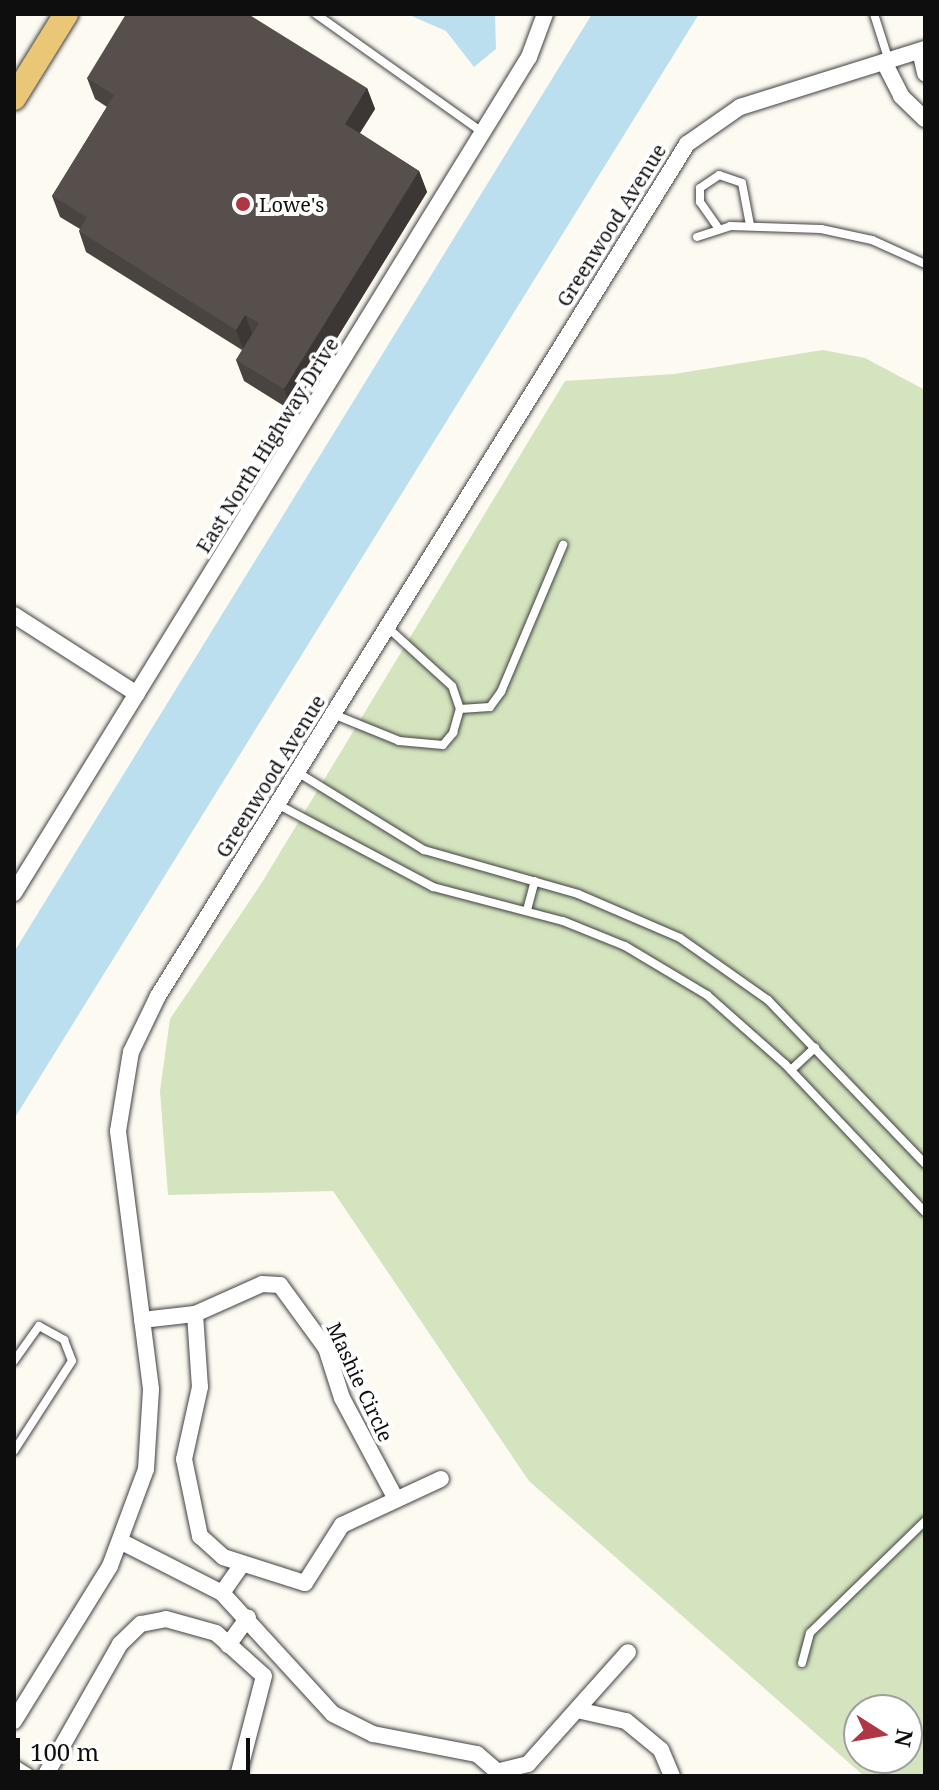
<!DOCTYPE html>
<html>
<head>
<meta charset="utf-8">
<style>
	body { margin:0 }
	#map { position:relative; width:939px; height:1790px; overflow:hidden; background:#fdfaf2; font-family:"Noto Serif",serif }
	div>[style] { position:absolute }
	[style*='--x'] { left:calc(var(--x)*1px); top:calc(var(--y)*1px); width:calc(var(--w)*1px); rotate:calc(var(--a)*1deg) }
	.green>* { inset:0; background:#d4e4be }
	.water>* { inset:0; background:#bcdfef }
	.roads { filter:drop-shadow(0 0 2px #414141) drop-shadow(0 0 2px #414141) }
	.lane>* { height:8px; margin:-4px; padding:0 4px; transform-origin:4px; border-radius:4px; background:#fff }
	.street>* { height:16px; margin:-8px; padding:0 8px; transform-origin:8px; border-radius:8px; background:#fff }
	.primary>* { height:24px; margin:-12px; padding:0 12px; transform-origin:12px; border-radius:12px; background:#e9c776 }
	.wall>* { inset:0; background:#4a4441 }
	.shaded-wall>* { inset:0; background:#3c3735 }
	.building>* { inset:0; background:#564f4c }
	.dots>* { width:22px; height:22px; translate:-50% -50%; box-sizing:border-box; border:4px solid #fff; border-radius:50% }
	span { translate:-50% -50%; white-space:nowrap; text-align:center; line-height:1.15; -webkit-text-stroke:8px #fff; paint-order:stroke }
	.poi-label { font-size:20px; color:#0e0e0e }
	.left { translate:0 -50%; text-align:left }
	.street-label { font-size:20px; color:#0e0e0e }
	.frame { position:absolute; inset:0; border:16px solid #0e0e0e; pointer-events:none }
	.north { position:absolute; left:843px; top:1694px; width:80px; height:80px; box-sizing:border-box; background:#fff; border:2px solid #9f9f9f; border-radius:50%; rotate:101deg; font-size:22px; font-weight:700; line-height:32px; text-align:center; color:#0e0e0e }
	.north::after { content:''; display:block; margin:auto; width:28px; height:36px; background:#af3642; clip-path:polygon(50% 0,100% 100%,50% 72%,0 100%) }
	.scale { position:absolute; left:16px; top:1738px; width:234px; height:36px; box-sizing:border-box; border:4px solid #0e0e0e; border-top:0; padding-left:10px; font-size:24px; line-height:28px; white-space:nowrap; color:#0e0e0e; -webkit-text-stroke:6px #fff; paint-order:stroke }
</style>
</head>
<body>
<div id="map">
	<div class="green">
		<i style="clip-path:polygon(evenodd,823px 350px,865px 358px,925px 390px,925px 1776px,864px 1776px,529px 1481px,333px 1191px,168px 1195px,160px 1091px,170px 1019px,261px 884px,565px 381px,674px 374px,823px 350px,859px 1710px,907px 1710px,907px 1758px,859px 1758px,859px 1710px)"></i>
	</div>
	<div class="water">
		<i style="clip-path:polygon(407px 14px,495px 14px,496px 49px,474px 67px,446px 31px)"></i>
		<i style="clip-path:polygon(592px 14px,699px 14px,14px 1119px,14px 952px)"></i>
	</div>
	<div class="roads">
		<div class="lane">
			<i style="--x:316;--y:14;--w:204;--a:35.4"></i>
			<i style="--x:874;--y:14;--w:49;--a:72.3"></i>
			<i style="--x:719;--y:229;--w:33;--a:-125"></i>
			<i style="--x:700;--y:202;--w:14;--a:-90"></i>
			<i style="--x:700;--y:188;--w:23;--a:-34"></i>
			<i style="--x:719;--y:175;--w:24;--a:19"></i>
			<i style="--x:742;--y:183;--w:43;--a:79.2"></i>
			<i style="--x:697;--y:237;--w:35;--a:-18"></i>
			<i style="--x:730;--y:226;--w:91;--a:1.9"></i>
			<i style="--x:821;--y:229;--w:52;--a:12.2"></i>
			<i style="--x:872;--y:240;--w:58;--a:24.4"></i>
			<i style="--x:460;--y:709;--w:30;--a:-4"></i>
			<i style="--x:490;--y:707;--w:19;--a:-54"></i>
			<i style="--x:501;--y:692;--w:160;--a:-67.1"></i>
			<i style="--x:333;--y:714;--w:71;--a:22.2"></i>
			<i style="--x:399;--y:741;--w:44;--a:5.2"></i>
			<i style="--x:443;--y:745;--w:16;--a:-50"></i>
			<i style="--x:453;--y:733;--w:25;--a:-74"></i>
			<i style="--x:460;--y:709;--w:24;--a:-109"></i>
			<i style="--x:452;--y:686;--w:89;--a:-137.7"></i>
			<i style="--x:297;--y:772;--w:149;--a:31.6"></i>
			<i style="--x:424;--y:850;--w:160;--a:15.9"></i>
			<i style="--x:578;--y:894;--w:111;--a:23.3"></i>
			<i style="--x:680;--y:938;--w:108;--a:35.2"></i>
			<i style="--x:768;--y:1000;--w:227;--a:46.2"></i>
			<i style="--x:277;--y:804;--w:177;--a:28"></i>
			<i style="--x:433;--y:887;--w:134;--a:14.7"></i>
			<i style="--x:563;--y:921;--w:67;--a:22"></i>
			<i style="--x:625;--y:946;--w:96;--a:30.9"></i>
			<i style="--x:707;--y:995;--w:104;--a:41.5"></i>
			<i style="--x:785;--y:1064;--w:204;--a:46.6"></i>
			<i style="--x:527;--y:910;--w:30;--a:-75"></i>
			<i style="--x:791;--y:1070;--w:33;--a:-43"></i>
			<i style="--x:14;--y:1361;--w:43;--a:-54.5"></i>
			<i style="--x:39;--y:1326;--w:29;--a:29"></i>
			<i style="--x:64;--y:1340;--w:22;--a:69"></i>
			<i style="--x:72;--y:1361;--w:107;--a:122.8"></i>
			<i style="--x:802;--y:1663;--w:31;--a:-75"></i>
			<i style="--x:810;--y:1633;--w:161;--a:-44.2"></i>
		</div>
		<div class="street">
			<i style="--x:920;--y:51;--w:23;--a:77"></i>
			<i style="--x:884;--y:62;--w:38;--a:63"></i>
			<i style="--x:901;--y:96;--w:33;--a:44"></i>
			<i style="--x:14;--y:615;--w:146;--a:32.7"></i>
			<i style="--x:14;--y:893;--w:982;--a:-58.37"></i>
			<i style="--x:529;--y:57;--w:46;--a:-69.6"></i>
			<i style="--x:195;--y:1314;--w:73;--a:86.1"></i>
			<i style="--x:200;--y:1387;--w:74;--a:102.5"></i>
			<i style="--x:184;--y:1459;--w:79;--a:78.3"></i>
			<i style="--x:200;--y:1536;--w:31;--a:42"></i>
			<i style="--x:223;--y:1557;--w:86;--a:17.6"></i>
			<i style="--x:305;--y:1583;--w:69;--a:-57.5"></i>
			<i style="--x:342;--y:1525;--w:109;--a:-24.9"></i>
			<i style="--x:142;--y:1320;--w:53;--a:-6.5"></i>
			<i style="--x:195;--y:1314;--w:73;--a:-24.1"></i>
			<i style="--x:262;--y:1284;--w:18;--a:3"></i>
			<i style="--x:280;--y:1285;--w:78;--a:53.9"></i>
			<i style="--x:326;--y:1348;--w:52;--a:72.3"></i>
			<i style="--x:342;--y:1398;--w:115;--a:61.9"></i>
			<i style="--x:122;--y:1542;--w:112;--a:27"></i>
			<i style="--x:222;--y:1593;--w:164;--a:47.5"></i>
			<i style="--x:333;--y:1714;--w:45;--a:26.6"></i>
			<i style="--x:373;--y:1734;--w:106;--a:10.9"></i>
			<i style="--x:477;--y:1754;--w:33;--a:41"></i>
			<i style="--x:222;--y:1593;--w:33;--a:-55"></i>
			<i style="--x:228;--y:1645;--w:34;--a:-54"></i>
			<i style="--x:577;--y:1710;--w:50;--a:12.7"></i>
			<i style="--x:626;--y:1721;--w:45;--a:39.6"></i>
			<i style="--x:661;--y:1750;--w:28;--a:67"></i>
			<i style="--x:14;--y:1721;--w:182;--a:-58.2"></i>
			<i style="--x:110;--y:1566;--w:103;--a:-69.6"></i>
			<i style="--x:146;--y:1469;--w:80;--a:-86.4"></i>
			<i style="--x:151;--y:1389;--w:260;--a:-97.3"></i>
			<i style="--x:118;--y:1131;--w:80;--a:-80.7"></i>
			<i style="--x:131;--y:1052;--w:62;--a:-64.3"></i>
			<i style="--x:158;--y:996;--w:1003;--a:-58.16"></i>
			<i style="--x:687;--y:144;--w:65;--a:-34.9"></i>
			<i style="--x:740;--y:107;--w:194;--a:-17.4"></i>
			<i style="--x:14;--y:1768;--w:15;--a:32"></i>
			<i style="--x:500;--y:1771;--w:29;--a:-14"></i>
			<i style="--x:528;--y:1764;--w:150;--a:-48.2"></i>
			<i style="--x:45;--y:1776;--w:152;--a:-60.4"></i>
			<i style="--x:120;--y:1644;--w:29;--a:-44"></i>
			<i style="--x:141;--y:1624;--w:25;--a:-11"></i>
			<i style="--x:166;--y:1619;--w:52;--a:15.6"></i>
			<i style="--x:216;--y:1633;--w:64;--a:41.9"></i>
			<i style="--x:264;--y:1676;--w:103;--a:104.6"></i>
		</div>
		<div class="primary">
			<i style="--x:14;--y:98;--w:99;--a:-58.2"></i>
		</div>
	</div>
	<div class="wall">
		<i style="clip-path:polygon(87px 78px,367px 88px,375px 109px,360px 133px,419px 171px,427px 192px,292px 411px,244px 381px,236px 360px,242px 350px,86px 252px,79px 231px,80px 229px,60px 217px,52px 196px,107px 107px,95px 99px)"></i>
	</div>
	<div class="shaded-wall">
		<i style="clip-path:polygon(367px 88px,375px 109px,352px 145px,345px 124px)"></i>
		<i style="clip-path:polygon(419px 171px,427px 192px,292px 411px,284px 389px)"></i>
		<i style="clip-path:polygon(245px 315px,253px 336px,244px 351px,236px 330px)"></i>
	</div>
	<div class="building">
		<i style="clip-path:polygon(126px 14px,248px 14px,367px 88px,345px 124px,419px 171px,284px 389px,236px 360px,259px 323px,245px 315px,236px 330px,79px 231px,87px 217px,52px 196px,114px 95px,87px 78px)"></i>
	</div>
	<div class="dots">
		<i style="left:243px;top:204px;background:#af3642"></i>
	</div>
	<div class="poi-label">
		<span class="left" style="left:259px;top:204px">Lowe's</span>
	</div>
	<div class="street-label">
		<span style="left:611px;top:225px;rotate:-58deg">Greenwood Avenue</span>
		<span style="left:267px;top:445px;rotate:-58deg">East North Highway Drive</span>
		<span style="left:270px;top:776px;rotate:-58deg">Greenwood Avenue</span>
		<span style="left:360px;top:1382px;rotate:65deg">Mashie Circle</span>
	</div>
	<div class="frame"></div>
	<div class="north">N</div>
	<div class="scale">100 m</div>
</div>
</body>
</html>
